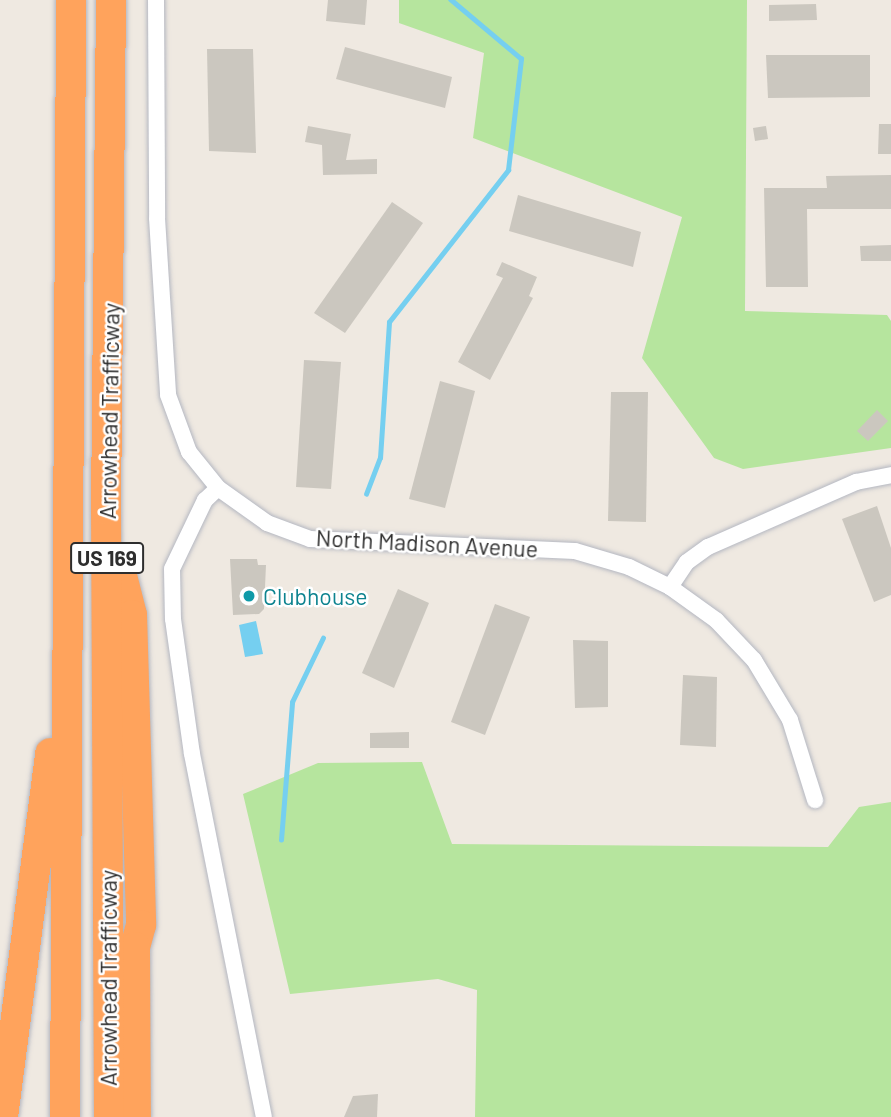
<!DOCTYPE html>
<html>
<head>
<meta charset="utf-8">
<style>
	body { margin:0 }
	#map { position:relative; width:891px; height:1117px; overflow:hidden; background:#efe9e1; font-family:Barlow,sans-serif }
	div>[style] { position:absolute }
	[style*='--x'] { left:calc(var(--x)*1px); top:calc(var(--y)*1px); width:calc(var(--w)*1px); rotate:calc(var(--a)*1deg) }
	.green>* { inset:0; background:#b6e59e }
	.water>* { inset:0; background:#75cff0 }
	.stream>* { height:4.5px; margin:-2.25px; padding:0 2.25px; transform-origin:2.25px; border-radius:2.25px; background:#75cff0 }
	.building>* { inset:0; background:#cbc7bf }
	.roads { filter:drop-shadow(0 0 2px #b4b7c1) drop-shadow(0 0 2px #b4b7c1) }
	.minor>* { height:16px; margin:-8px; padding:0 8px; transform-origin:8px; border-radius:8px; background:#fff }
	.motorway>* { height:30px; margin:-15px; padding:0 15px; transform-origin:15px; border-radius:15px; background:#ffa35c }
	.dots>* { width:19px; height:19px; translate:-50% -50%; box-sizing:border-box; border:4px solid #fff; border-radius:50% }
	span { translate:-50% -50%; white-space:nowrap; text-align:center; line-height:1.15; -webkit-text-stroke:5px #fff; paint-order:stroke }
	.shield-label span { padding:2px 5px; background:#fff; border:2px solid; border-radius:5px; -webkit-text-stroke-width:0 }
	.shield-label { font-size:21px; color:#2e2e2e; font-weight:700 }
	.street-label { font-size:23px; color:#2e2e2e }
	.culture-label { font-size:23px; color:#0d838f }
	.left { translate:0 -50%; text-align:left }
</style>
</head>
<body>
<div id="map">
	<div class="green">
		<i style="clip-path:polygon(399px 0,747px 0,745px 311px,887px 315px,891px 321px,891px 448px,743px 469px,714px 458px,642px 358px,682px 217px,473px 138px,484px 53px,399px 23px)"></i>
		<i style="clip-path:polygon(422px 762px,452px 844px,828px 847px,859px 807px,891px 802px,891px 1117px,475px 1117px,477px 990px,438px 979px,290px 994px,243px 794px,318px 763px)"></i>
	</div>
	<div class="water">
		<i style="clip-path:polygon(256px 621px,263px 654px,245px 657px,239px 625px)"></i>
	</div>
	<div class="stream">
		<i style="--x:366;--y:494;--w:39;--a:-69"></i>
		<i style="--x:380;--y:458;--w:136;--a:-86.2"></i>
		<i style="--x:389;--y:322;--w:193;--a:-51.9"></i>
		<i style="--x:508;--y:170;--w:112;--a:-83.3"></i>
		<i style="--x:521;--y:59;--w:92;--a:-139.9"></i>
		<i style="--x:281;--y:840;--w:138;--a:-85.4"></i>
		<i style="--x:292;--y:702;--w:71;--a:-64.2"></i>
	</div>
	<div class="building">
		<i style="clip-path:polygon(328px 0,367px 0,365px 25px,326px 21px)"></i>
		<i style="clip-path:polygon(816px 4px,817px 20px,769px 21px,769px 5px)"></i>
		<i style="clip-path:polygon(345px 47px,452px 77px,445px 108px,336px 79px)"></i>
		<i style="clip-path:polygon(207px 49px,253px 49px,256px 153px,209px 151px)"></i>
		<i style="clip-path:polygon(766px 55px,870px 55px,870px 97px,768px 98px)"></i>
		<i style="clip-path:polygon(879px 124px,891px 124px,891px 154px,878px 154px)"></i>
		<i style="clip-path:polygon(308px 126px,351px 134px,346px 160px,377px 159px,377px 174px,323px 175px,322px 145px,305px 142px)"></i>
		<i style="clip-path:polygon(766px 126px,768px 139px,755px 141px,753px 128px)"></i>
		<i style="clip-path:polygon(891px 175px,891px 209px,807px 209px,808px 287px,766px 287px,764px 188px,827px 188px,826px 176px)"></i>
		<i style="clip-path:polygon(518px 195px,641px 232px,633px 267px,509px 231px)"></i>
		<i style="clip-path:polygon(392px 202px,423px 223px,345px 333px,314px 313px)"></i>
		<i style="clip-path:polygon(891px 245px,891px 261px,861px 261px,860px 246px)"></i>
		<i style="clip-path:polygon(502px 262px,537px 277px,529px 296px,533px 298px,490px 380px,458px 362px,503px 278px,496px 275px)"></i>
		<i style="clip-path:polygon(304px 360px,341px 362px,331px 489px,296px 487px)"></i>
		<i style="clip-path:polygon(440px 381px,475px 391px,445px 508px,409px 499px)"></i>
		<i style="clip-path:polygon(611px 392px,648px 392px,646px 522px,608px 521px)"></i>
		<i style="clip-path:polygon(877px 410px,888px 421px,868px 441px,857px 431px)"></i>
		<i style="clip-path:polygon(877px 506px,891px 548px,891px 595px,874px 602px,842px 519px)"></i>
		<i style="clip-path:polygon(230px 559px,257px 559px,258px 565px,266px 565px,264px 609px,259px 614px,233px 615px)"></i>
		<i style="clip-path:polygon(398px 589px,429px 603px,394px 688px,362px 673px)"></i>
		<i style="clip-path:polygon(495px 604px,530px 617px,485px 735px,451px 722px)"></i>
		<i style="clip-path:polygon(573px 640px,608px 641px,608px 707px,575px 708px)"></i>
		<i style="clip-path:polygon(683px 675px,717px 677px,716px 747px,680px 745px)"></i>
		<i style="clip-path:polygon(409px 732px,409px 748px,370px 748px,370px 733px)"></i>
		<i style="clip-path:polygon(378px 1094px,377px 1117px,344px 1117px,353px 1096px)"></i>
	</div>
	<div class="roads">
		<div class="minor">
			<i style="--x:156;--y:0;--w:218;--a:89.7"></i>
			<i style="--x:157;--y:218;--w:177;--a:86.4"></i>
			<i style="--x:168;--y:395;--w:61;--a:69.8"></i>
			<i style="--x:189;--y:452;--w:46;--a:51.1"></i>
			<i style="--x:218;--y:488;--w:60;--a:35.5"></i>
			<i style="--x:267;--y:523;--w:46;--a:20.4"></i>
			<i style="--x:310;--y:539;--w:265;--a:2.6"></i>
			<i style="--x:575;--y:551;--w:56;--a:16.5"></i>
			<i style="--x:629;--y:567;--w:46;--a:26"></i>
			<i style="--x:670;--y:587;--w:57;--a:35.7"></i>
			<i style="--x:716;--y:620;--w:55;--a:46.5"></i>
			<i style="--x:754;--y:660;--w:70;--a:59"></i>
			<i style="--x:790;--y:720;--w:84;--a:72.6"></i>
			<i style="--x:218;--y:488;--w:18;--a:137"></i>
			<i style="--x:205;--y:500;--w:76;--a:115.6"></i>
			<i style="--x:172;--y:569;--w:50;--a:88.9"></i>
			<i style="--x:173;--y:619;--w:136;--a:82"></i>
			<i style="--x:192;--y:754;--w:370;--a:78.8"></i>
			<i style="--x:670;--y:587;--w:30;--a:-56"></i>
			<i style="--x:687;--y:562;--w:26;--a:-36"></i>
			<i style="--x:708;--y:547;--w:162;--a:-23.7"></i>
			<i style="--x:856;--y:482;--w:36;--a:-11"></i>
		</div>
		<div class="motorway">
			<i style="--x:118;--y:560;--w:57;--a:75.7"></i>
			<i style="--x:132;--y:615;--w:310;--a:88.3"></i>
			<i style="--x:141;--y:925;--w:23;--a:105"></i>
			<i style="--x:135;--y:947;--w:170;--a:89.7"></i>
			<i style="--x:3;--y:1117;--w:367;--a:-82.6"></i>
			<i style="--x:65;--y:1117;--w:1117;--a:-89.69"></i>
			<i style="--x:109;--y:1117;--w:607;--a:-90.28"></i>
			<i style="--x:106;--y:510;--w:510;--a:-89.44"></i>
		</div>
	</div>
	<div class="dots">
		<i style="left:249px;top:596px;background:#0f9aa8"></i>
	</div>
	<div class="shield-label">
		<span style="left:107px;top:558px">US 169</span>
	</div>
	<div class="street-label">
		<span style="left:109px;top:411px;rotate:-89deg">Arrowhead Trafficway</span>
		<span style="left:427px;top:543px;rotate:3deg">North Madison Avenue</span>
		<span style="left:108px;top:978px;rotate:-90deg">Arrowhead Trafficway</span>
	</div>
	<div class="culture-label">
		<span class="left" style="left:263px;top:596px">Clubhouse</span>
	</div>
</div>
</body>
</html>
